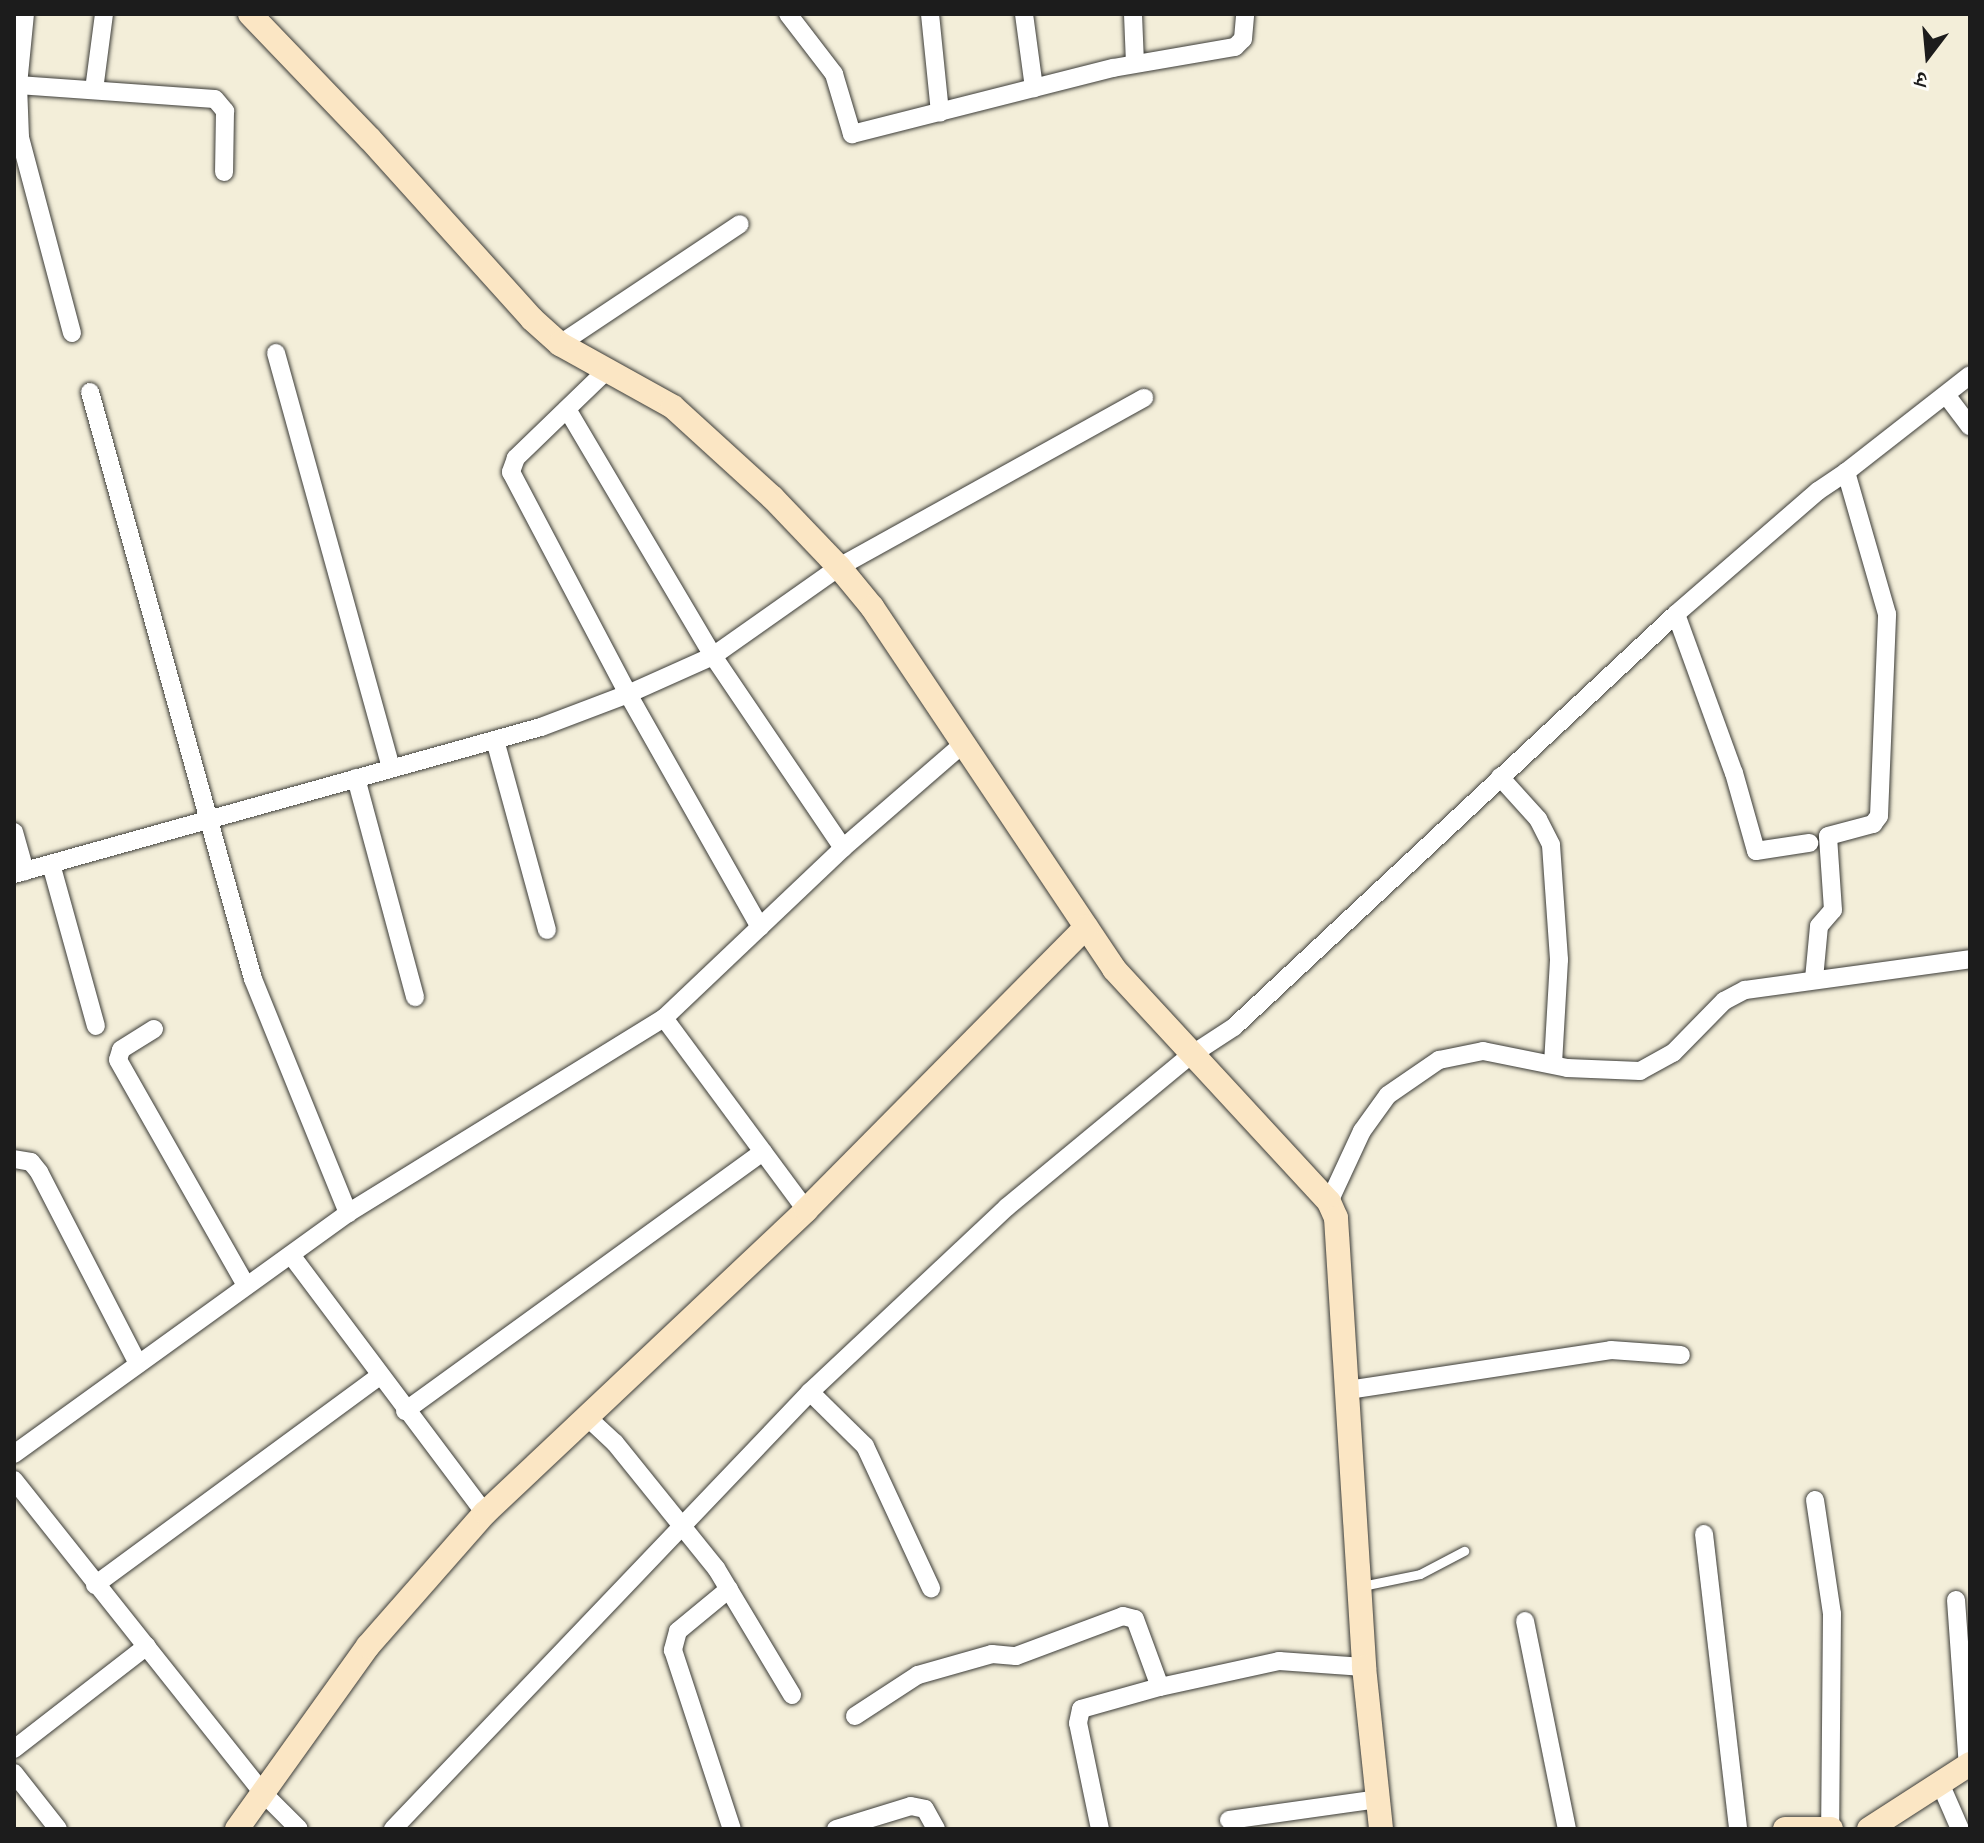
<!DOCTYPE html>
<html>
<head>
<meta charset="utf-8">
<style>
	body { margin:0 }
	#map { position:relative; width:1984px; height:1843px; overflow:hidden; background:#f3eed9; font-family:Alegreya,"Noto Serif Devanagari",serif }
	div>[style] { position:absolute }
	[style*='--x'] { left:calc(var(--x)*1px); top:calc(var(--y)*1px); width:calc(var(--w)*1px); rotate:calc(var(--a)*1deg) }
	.roads { filter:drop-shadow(0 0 2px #3c3c38) drop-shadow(0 0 2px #3c3c38) }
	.lane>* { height:9px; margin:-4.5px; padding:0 4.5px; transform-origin:4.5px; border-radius:4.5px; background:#fff }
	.street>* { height:18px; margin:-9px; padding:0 9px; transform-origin:9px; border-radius:9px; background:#fff }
	.secondary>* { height:24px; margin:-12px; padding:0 12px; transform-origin:12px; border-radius:12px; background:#fbe6c4 }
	span { translate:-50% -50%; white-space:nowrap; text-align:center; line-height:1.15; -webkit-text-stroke:6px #fdfcf7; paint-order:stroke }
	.frame { position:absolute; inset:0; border:16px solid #1c1c1c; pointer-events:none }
	.north { position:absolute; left:1888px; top:16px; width:80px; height:80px; -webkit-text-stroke:6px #fdfcf7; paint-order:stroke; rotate:196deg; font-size:22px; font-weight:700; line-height:32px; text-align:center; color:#1c1c1c }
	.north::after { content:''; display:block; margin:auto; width:28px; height:36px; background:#1c1c1c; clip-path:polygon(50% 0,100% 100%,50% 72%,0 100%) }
</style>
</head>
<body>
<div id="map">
	<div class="roads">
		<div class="lane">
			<i style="--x:1362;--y:1586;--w:59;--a:-11.7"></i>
			<i style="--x:1420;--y:1574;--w:50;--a:-27.6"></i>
		</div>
		<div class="street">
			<i style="--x:788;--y:14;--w:76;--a:52.5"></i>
			<i style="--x:834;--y:74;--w:63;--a:73.3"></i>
			<i style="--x:852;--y:134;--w:269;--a:-14.2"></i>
			<i style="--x:1113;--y:68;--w:124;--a:-9.8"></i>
			<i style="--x:1235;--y:47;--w:11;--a:-45"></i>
			<i style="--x:1243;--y:39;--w:25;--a:-85"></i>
			<i style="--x:930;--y:14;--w:99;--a:84.2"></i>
			<i style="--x:1024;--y:14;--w:75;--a:82.3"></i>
			<i style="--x:1133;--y:14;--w:49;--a:87.7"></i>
			<i style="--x:18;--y:85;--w:71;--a:-84.4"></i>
			<i style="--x:94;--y:90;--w:77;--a:-82.5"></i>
			<i style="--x:72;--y:333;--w:203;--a:-104.9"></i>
			<i style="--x:20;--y:137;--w:52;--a:-92.2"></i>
			<i style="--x:18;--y:85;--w:197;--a:4.1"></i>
			<i style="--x:215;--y:99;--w:16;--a:50"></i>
			<i style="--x:225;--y:111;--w:61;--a:90.9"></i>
			<i style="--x:560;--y:344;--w:216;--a:-33.7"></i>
			<i style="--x:276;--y:353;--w:430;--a:74.5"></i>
			<i style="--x:607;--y:370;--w:127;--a:136"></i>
			<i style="--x:516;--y:458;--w:15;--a:110"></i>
			<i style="--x:511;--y:472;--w:251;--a:62.2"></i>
			<i style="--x:628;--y:694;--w:268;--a:60.5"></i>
			<i style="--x:90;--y:392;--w:609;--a:74.48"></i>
			<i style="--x:253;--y:979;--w:253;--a:67.9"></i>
			<i style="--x:1947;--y:396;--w:38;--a:53"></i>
			<i style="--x:567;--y:409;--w:287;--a:59.4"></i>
			<i style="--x:713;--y:656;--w:232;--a:55.9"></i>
			<i style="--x:1676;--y:614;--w:169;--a:70"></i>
			<i style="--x:1734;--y:773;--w:81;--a:74.2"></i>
			<i style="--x:1756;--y:851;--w:54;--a:-8.6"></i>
			<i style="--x:495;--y:740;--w:197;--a:74.7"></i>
			<i style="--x:1500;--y:777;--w:57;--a:47.9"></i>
			<i style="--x:1538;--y:819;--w:29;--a:63"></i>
			<i style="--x:1551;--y:845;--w:115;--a:86"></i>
			<i style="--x:1559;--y:960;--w:104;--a:93.3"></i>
			<i style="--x:356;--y:778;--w:227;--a:74.9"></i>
			<i style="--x:14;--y:832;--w:41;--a:74.2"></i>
			<i style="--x:51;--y:864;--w:168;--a:74.5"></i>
			<i style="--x:14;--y:874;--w:547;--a:-15.59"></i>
			<i style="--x:541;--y:727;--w:93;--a:-20.8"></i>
			<i style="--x:628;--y:694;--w:93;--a:-24.1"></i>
			<i style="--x:713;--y:656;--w:154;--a:-35.2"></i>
			<i style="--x:839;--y:567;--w:349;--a:-29"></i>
			<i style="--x:1814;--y:979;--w:53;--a:-84.6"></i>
			<i style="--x:1819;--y:926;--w:21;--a:-49"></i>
			<i style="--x:1833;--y:910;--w:74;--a:-93.9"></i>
			<i style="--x:1828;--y:836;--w:47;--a:-14.9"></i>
			<i style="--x:1873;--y:824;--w:10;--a:-53"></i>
			<i style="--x:1879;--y:816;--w:202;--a:-87.7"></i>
			<i style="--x:1887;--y:614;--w:148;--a:-106.1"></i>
			<i style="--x:1846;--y:472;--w:157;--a:-38"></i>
			<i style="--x:664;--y:1018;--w:239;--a:53.5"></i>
			<i style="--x:154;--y:1029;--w:39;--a:148"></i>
			<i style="--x:121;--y:1050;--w:10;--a:107"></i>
			<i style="--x:118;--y:1060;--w:259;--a:60.4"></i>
			<i style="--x:14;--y:1159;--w:17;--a:10"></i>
			<i style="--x:31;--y:1162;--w:13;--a:51"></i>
			<i style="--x:39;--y:1172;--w:216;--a:62.7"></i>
			<i style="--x:1329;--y:1202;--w:78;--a:-65.1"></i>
			<i style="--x:1362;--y:1131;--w:44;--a:-54.2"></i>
			<i style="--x:1388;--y:1095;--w:62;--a:-34.5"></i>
			<i style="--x:1439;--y:1060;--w:45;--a:-11.6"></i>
			<i style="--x:1483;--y:1051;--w:86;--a:11.4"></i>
			<i style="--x:1567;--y:1068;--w:73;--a:2.4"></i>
			<i style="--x:1640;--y:1071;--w:38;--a:-29"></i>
			<i style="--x:1673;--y:1053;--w:73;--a:-45.6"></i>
			<i style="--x:1724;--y:1001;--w:24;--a:-28"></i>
			<i style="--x:1745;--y:990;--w:227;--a:-7.8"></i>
			<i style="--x:291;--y:1255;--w:323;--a:53.1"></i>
			<i style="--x:1348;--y:1390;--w:266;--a:-8.6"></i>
			<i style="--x:1611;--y:1350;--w:70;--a:4.1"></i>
			<i style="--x:810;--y:1392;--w:77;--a:44.5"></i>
			<i style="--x:865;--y:1446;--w:157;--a:65.1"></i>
			<i style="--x:405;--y:1411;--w:442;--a:-35.9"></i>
			<i style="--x:587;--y:1417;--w:38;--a:43"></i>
			<i style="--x:615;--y:1443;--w:161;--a:51.1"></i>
			<i style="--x:716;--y:1568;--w:148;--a:59.1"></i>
			<i style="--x:14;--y:1454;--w:412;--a:-35.8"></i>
			<i style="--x:348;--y:1213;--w:371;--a:-31.7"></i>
			<i style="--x:664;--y:1018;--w:247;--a:-43.5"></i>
			<i style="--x:843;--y:848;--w:157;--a:-40.9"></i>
			<i style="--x:14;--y:1480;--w:401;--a:51.5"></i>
			<i style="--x:264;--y:1794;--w:49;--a:45"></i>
			<i style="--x:1815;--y:1500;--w:115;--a:81.5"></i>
			<i style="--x:1832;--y:1614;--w:215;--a:90.5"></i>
			<i style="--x:1704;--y:1534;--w:297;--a:83.4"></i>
			<i style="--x:95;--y:1585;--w:353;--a:-36.3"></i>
			<i style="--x:729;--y:1589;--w:66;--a:140.5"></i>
			<i style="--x:678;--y:1631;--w:20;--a:105"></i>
			<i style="--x:673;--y:1650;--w:188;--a:71.8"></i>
			<i style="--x:1956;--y:1600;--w:166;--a:85.9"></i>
			<i style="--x:1525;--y:1621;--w:212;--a:78.6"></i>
			<i style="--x:855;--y:1716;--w:75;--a:-33.1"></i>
			<i style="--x:918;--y:1675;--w:77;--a:-15.8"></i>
			<i style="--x:992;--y:1654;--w:24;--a:5"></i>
			<i style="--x:1016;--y:1656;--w:114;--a:-20.5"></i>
			<i style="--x:1123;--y:1616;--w:12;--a:14"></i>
			<i style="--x:1135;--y:1619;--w:72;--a:69.8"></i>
			<i style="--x:1160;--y:1687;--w:122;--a:-12.3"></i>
			<i style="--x:1279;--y:1661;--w:85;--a:4"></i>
			<i style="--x:14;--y:1749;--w:168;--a:-37.8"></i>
			<i style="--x:14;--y:1773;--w:71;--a:51.8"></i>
			<i style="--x:1940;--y:1783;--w:50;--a:66.5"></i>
			<i style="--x:1229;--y:1820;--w:150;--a:-8"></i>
			<i style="--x:393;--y:1829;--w:604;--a:-46.34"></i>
			<i style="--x:810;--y:1392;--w:270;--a:-43.2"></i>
			<i style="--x:1007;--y:1207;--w:239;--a:-39.6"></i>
			<i style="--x:1191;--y:1055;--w:51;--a:-33.1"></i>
			<i style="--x:1234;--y:1027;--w:605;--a:-43.06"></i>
			<i style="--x:1676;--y:614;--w:188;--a:-40.9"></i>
			<i style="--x:1818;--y:491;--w:34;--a:-34"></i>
			<i style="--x:836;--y:1829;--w:78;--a:-17"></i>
			<i style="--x:911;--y:1806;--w:14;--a:12"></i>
			<i style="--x:925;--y:1809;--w:23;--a:61"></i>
			<i style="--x:1100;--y:1829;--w:108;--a:-101.7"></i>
			<i style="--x:1078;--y:1723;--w:14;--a:-78"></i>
			<i style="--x:1081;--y:1709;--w:82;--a:-15.6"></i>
		</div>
		<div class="secondary">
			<i style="--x:250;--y:14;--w:173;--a:46.2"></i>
			<i style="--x:370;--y:139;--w:242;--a:48"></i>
			<i style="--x:532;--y:319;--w:38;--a:42"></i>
			<i style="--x:560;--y:344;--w:129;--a:29.1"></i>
			<i style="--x:673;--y:407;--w:134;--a:42.3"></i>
			<i style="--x:772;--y:497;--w:97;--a:46.3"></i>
			<i style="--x:839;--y:567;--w:52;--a:50.5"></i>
			<i style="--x:872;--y:607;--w:435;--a:56.2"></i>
			<i style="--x:1114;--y:969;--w:317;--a:47.3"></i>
			<i style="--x:1329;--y:1202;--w:17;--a:66"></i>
			<i style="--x:1336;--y:1218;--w:450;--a:86.4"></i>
			<i style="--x:1364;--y:1667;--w:163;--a:84"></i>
			<i style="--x:237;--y:1829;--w:225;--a:-54.4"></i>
			<i style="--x:368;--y:1646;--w:177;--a:-48.7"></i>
			<i style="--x:485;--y:1513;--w:441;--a:-43.3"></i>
			<i style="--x:806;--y:1210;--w:398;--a:-45.3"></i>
			<i style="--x:1785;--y:1829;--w:46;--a:0"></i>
			<i style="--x:1869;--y:1829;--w:120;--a:-32.8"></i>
		</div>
	</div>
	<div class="frame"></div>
	<div class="north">उ</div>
</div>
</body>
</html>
